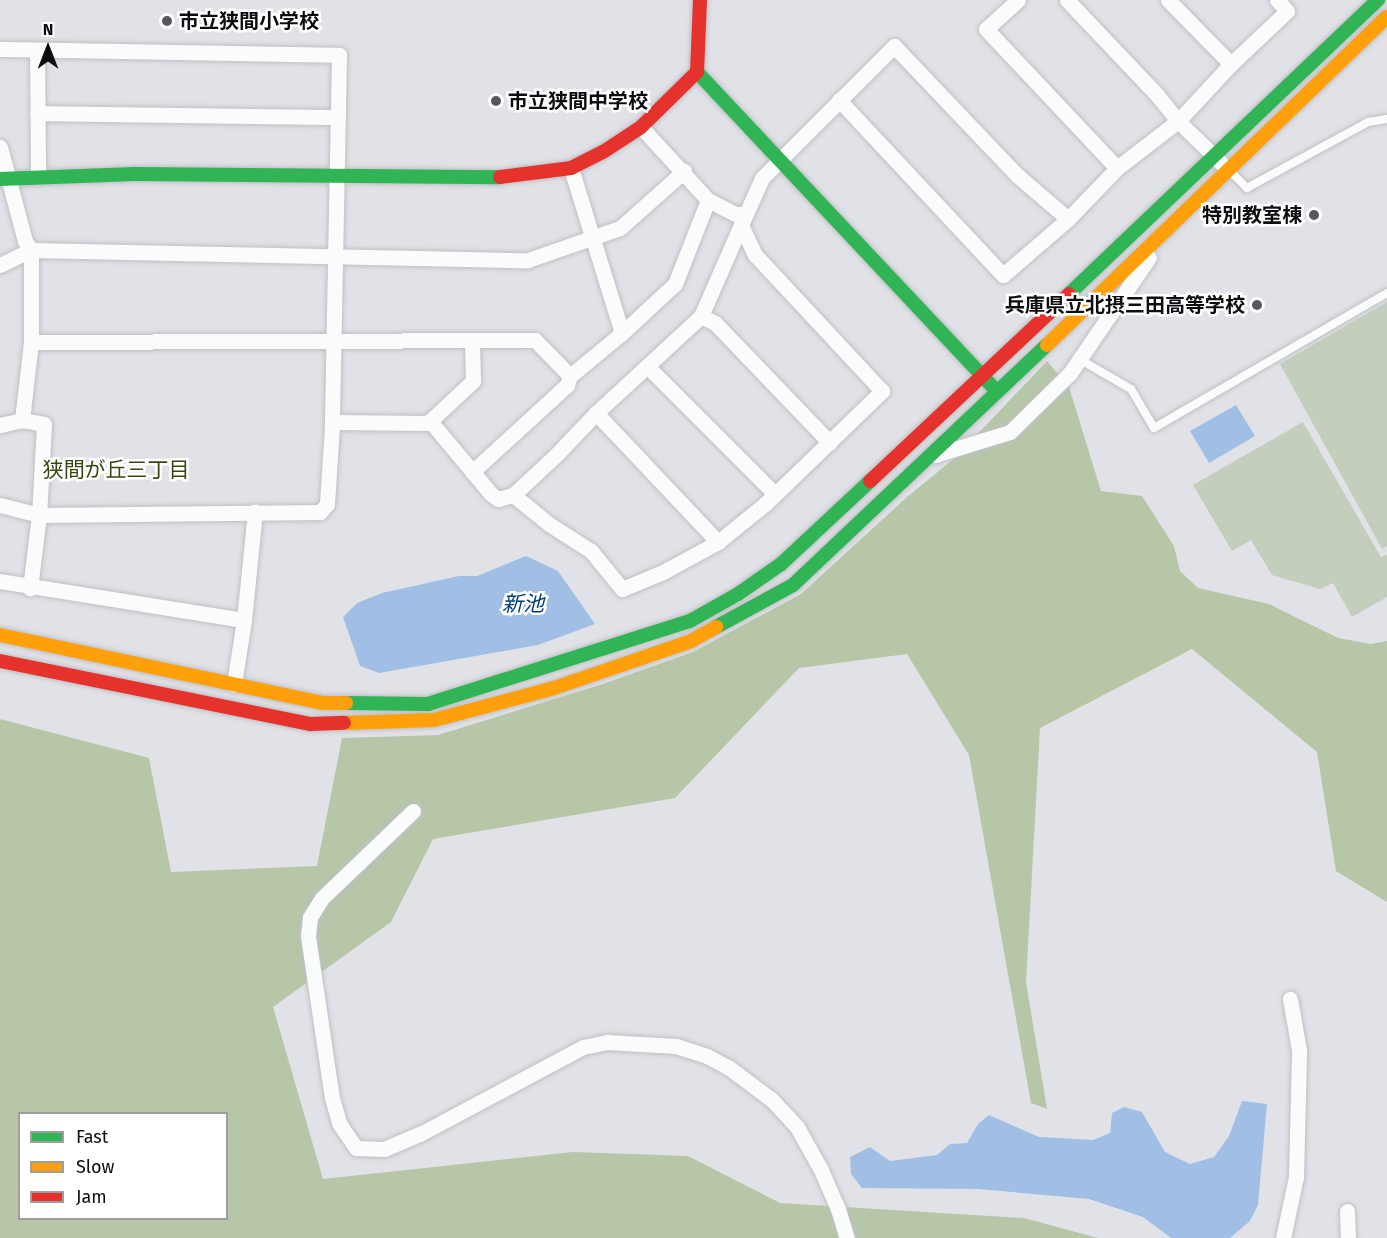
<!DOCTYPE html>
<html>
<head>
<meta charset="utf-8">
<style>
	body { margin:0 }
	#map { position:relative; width:1387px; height:1238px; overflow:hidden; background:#e1e2e7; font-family:"Fira Sans","Noto Sans JP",sans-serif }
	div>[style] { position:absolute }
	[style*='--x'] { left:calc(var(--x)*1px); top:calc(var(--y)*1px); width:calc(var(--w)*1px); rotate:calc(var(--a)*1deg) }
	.green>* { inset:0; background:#c3cebc }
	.forest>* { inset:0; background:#b6c6a7 }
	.water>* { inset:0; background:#a1bfe5 }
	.roads { filter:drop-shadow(0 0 2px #bfc0c4) drop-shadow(0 0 2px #bfc0c4) }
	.lane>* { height:8px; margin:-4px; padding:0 4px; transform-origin:4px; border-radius:4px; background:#fafbfb }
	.street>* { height:15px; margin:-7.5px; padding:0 7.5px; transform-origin:7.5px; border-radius:7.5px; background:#fafbfb }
	.fast>* { height:14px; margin:-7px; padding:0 7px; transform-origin:7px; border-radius:7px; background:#30b455 }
	.slow>* { height:14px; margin:-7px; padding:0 7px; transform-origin:7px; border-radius:7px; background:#ff9f0a }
	.jam>* { height:14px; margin:-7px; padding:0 7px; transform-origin:7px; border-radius:7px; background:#e5322d }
	.dots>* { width:16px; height:16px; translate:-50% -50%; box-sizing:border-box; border:3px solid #fff; border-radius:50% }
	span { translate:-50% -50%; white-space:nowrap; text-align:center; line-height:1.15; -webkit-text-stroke:5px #fff; paint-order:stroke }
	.poi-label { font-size:20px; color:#0c0d10; font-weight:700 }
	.left { translate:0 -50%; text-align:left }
	.right { translate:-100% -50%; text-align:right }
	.neighbourhood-label { font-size:21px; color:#364711 }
	.water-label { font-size:21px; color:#013d7a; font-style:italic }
	.legend { position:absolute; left:18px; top:1112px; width:210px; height:108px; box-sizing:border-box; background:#fff; border:2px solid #9e9e9f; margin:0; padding:8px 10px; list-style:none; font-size:18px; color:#0c0d10 }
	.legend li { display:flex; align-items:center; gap:12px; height:30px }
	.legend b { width:30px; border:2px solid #9e9e9f }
	.north { position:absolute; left:18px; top:18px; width:60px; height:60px; -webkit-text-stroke:4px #fff; paint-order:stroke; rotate:0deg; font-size:16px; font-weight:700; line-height:24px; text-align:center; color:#0c0d10 }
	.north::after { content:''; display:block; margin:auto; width:21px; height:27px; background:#0c0d10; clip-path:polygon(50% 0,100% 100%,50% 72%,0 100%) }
</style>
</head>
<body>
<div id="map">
	<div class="green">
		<i style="clip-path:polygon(1387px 302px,1387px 546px,1382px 549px,1280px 364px)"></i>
		<i style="clip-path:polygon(1303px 422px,1381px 557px,1387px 555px,1387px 597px,1352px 617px,1333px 583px,1320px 589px,1272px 575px,1251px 540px,1232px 551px,1193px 485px)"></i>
	</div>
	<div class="forest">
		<i style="clip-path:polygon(evenodd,1047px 361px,1069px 387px,1101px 491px,1142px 496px,1174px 546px,1180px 571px,1198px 588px,1269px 604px,1338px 638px,1371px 644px,1387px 641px,1387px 902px,1336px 871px,1317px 752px,1192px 649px,1040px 728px,1026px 982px,1047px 1109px,1031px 1103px,969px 755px,907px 654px,799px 668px,675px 798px,433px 839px,391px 922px,273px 1007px,323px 1179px,573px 1152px,688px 1156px,780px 1203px,1024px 1218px,1098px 1238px,0 1238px,0 719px,149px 758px,171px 872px,317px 866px,342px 738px,438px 735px,603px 684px,693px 652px,801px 594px,907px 497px,956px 457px,1047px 361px,20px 1114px,226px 1114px,226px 1218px,20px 1218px,20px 1114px)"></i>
	</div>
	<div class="water">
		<i style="clip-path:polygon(1236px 405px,1255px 436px,1209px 463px,1190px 431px)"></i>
		<i style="clip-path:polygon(526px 556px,558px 571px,595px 624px,538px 645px,379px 673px,360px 666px,343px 617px,357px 603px,382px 593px,459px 576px,477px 576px)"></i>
		<i style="clip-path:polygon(1242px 1101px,1267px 1104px,1258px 1205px,1250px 1221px,1230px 1238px,1171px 1238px,1143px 1217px,1089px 1199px,978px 1189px,862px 1188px,851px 1174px,850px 1157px,870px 1147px,890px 1161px,937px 1155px,950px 1144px,967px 1143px,978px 1124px,989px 1115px,1039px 1137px,1093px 1140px,1110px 1133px,1112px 1113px,1124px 1107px,1142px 1112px,1165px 1152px,1190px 1164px,1214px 1157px,1229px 1136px)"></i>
	</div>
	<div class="roads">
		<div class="lane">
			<i style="--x:1231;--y:172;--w:23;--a:45"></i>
			<i style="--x:1247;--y:188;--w:138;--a:-28.6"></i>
			<i style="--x:1368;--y:122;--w:19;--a:-9"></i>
			<i style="--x:1079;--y:359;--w:60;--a:30"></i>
			<i style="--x:1131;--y:389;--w:45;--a:59.5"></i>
			<i style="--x:1154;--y:428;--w:269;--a:-30.1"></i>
		</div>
		<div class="street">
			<i style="--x:1018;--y:0;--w:43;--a:137.8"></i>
			<i style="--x:986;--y:29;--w:191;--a:46.7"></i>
			<i style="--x:1067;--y:0;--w:131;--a:46.5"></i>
			<i style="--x:1157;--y:95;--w:33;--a:51"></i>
			<i style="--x:1178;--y:121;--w:60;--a:44.3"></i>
			<i style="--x:1168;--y:0;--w:90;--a:45.5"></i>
			<i style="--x:1231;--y:64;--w:77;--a:-43.4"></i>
			<i style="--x:1287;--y:11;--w:15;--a:-132"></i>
			<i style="--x:0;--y:49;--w:339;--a:1"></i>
			<i style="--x:339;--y:55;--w:371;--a:91.1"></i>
			<i style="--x:332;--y:426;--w:78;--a:93.7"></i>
			<i style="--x:327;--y:504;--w:11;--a:131"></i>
			<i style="--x:320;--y:512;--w:281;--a:179.4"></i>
			<i style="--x:39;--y:515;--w:40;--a:-165.6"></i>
			<i style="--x:37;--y:50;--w:126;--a:89.5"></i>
			<i style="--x:839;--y:100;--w:240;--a:46.9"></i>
			<i style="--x:1003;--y:275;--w:86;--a:-40.7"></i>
			<i style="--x:1068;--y:219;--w:71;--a:-46.1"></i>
			<i style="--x:1117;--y:168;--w:77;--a:-37.6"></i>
			<i style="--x:1178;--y:121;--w:78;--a:-47.1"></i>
			<i style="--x:37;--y:113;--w:301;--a:0.8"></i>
			<i style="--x:641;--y:127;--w:99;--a:47.5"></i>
			<i style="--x:708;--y:200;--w:31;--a:27"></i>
			<i style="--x:736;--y:214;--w:8;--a:0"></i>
			<i style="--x:0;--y:147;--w:97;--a:75.1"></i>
			<i style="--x:25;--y:241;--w:11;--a:56"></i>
			<i style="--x:31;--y:250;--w:497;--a:1.2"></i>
			<i style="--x:528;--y:260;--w:97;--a:-19.2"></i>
			<i style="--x:620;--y:228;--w:86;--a:-41.7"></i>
			<i style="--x:0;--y:265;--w:34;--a:-26"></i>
			<i style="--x:31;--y:250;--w:92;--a:90"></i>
			<i style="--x:31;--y:342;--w:79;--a:96.6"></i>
			<i style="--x:22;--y:420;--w:23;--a:167"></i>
			<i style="--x:701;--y:316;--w:99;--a:-66.3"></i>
			<i style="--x:622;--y:333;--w:72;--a:-42.8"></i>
			<i style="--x:675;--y:284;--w:90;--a:-68.6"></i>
			<i style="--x:31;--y:342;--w:504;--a:-0.23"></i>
			<i style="--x:535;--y:340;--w:50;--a:45.8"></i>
			<i style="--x:570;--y:376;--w:67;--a:-39.6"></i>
			<i style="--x:622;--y:333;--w:173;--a:-107.2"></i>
			<i style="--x:596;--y:413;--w:178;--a:46.6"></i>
			<i style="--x:718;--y:542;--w:63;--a:151.4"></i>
			<i style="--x:663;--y:572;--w:44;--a:157.5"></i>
			<i style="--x:622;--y:589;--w:49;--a:-129.2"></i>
			<i style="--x:591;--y:551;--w:50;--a:-147.3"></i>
			<i style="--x:549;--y:524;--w:46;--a:-141.1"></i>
			<i style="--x:513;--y:495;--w:59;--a:-42.9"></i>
			<i style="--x:556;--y:455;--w:58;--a:-46.4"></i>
			<i style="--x:596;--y:413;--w:69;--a:-42.7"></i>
			<i style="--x:22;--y:420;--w:22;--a:10"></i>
			<i style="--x:44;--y:424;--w:91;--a:93.1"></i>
			<i style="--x:39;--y:515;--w:74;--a:97"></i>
			<i style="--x:430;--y:421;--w:95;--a:50.1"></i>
			<i style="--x:491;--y:494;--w:9;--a:36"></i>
			<i style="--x:498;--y:499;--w:16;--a:-15"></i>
			<i style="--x:332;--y:422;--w:93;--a:0.6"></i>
			<i style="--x:425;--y:423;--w:5;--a:-22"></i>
			<i style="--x:430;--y:421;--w:59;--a:-42.9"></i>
			<i style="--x:473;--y:381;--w:40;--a:-91.4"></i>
			<i style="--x:935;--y:455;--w:78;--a:-17"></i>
			<i style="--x:1010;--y:432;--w:84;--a:-44.5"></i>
			<i style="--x:1070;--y:373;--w:140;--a:-55.7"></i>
			<i style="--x:472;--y:472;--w:129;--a:-42.5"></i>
			<i style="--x:567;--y:385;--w:9;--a:-72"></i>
			<i style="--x:775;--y:494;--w:181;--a:-135"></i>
			<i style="--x:647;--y:366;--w:74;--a:-42.8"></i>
			<i style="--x:701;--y:316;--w:16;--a:27"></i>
			<i style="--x:715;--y:323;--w:166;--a:46.2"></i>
			<i style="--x:718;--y:542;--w:60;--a:-39"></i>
			<i style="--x:765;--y:504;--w:163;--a:-44"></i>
			<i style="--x:882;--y:391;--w:186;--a:-133"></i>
			<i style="--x:755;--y:255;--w:33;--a:-115"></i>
			<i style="--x:741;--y:225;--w:51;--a:-65.9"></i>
			<i style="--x:762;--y:178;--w:187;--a:-45"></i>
			<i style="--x:894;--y:46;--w:180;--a:46.4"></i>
			<i style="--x:1018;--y:176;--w:66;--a:40.7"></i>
			<i style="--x:0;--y:581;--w:247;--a:9.1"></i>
			<i style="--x:244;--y:620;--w:65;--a:98.9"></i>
			<i style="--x:244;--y:620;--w:109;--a:-84.2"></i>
			<i style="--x:413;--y:811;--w:126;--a:136.3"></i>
			<i style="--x:322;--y:898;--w:22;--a:122"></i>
			<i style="--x:310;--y:917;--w:19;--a:96"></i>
			<i style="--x:308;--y:936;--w:164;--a:81.6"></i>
			<i style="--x:332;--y:1098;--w:26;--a:74"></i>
			<i style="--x:339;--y:1123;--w:30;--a:56"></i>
			<i style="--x:356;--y:1148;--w:28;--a:2"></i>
			<i style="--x:384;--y:1149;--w:39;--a:-23"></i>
			<i style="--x:420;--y:1134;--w:185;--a:-28.1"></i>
			<i style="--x:583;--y:1047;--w:25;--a:-12"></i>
			<i style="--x:607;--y:1042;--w:69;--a:3.3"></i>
			<i style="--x:676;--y:1046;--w:33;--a:18"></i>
			<i style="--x:707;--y:1056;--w:24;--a:28"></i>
			<i style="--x:728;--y:1067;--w:55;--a:36.9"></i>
			<i style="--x:772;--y:1100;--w:37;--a:47"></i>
			<i style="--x:797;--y:1127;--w:49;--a:60.8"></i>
			<i style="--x:821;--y:1170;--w:43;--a:66.4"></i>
			<i style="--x:838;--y:1209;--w:30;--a:73"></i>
			<i style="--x:1347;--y:1211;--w:27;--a:88"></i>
			<i style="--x:1283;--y:1238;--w:62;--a:-78"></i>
			<i style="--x:1296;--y:1177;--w:127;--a:-88.6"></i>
			<i style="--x:1299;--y:1050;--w:52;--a:-100"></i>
		</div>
		<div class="fast">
			<i style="--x:697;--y:72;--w:431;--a:46.8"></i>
			<i style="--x:0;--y:179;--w:135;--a:-2.1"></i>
			<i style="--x:135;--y:174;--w:365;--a:0.5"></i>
			<i style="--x:1069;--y:294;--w:427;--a:-43.6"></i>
			<i style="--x:716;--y:627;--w:88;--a:-28.6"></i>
			<i style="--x:793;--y:585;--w:349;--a:-43.4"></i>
			<i style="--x:346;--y:703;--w:82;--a:0.7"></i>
			<i style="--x:428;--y:704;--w:275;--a:-17.6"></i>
			<i style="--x:690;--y:621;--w:55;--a:-29.4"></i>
			<i style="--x:738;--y:594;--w:52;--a:-34.9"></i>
			<i style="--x:781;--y:564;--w:122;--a:-43"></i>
		</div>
		<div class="slow">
			<i style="--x:1047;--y:345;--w:472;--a:-44"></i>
			<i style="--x:0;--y:635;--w:329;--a:11.9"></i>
			<i style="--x:322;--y:703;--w:24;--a:0"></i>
			<i style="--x:344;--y:723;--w:90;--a:-1.9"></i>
			<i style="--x:434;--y:720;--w:124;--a:-14.9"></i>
			<i style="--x:554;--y:688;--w:145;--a:-18.9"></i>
			<i style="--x:691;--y:641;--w:29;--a:-29"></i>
		</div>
		<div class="jam">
			<i style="--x:500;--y:177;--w:72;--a:-7.2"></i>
			<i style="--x:571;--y:168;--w:36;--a:-27"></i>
			<i style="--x:603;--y:152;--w:45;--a:-33.3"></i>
			<i style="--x:641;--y:127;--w:78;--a:-44.5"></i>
			<i style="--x:697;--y:72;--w:72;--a:-87.6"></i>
			<i style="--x:870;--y:481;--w:273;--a:-43.2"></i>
			<i style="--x:0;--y:661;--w:317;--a:11.5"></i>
			<i style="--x:311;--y:724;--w:33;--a:-2"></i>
		</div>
	</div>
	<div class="dots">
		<i style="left:167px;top:21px;background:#57585b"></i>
		<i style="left:496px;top:101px;background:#57585b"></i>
		<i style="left:1314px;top:215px;background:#57585b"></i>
		<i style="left:1257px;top:305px;background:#57585b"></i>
	</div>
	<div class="poi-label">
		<span class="left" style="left:179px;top:21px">市立狭間小学校</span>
		<span class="left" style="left:508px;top:101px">市立狭間中学校</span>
		<span class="right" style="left:1302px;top:215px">特別教室棟</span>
		<span class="right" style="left:1245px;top:305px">兵庫県立北摂三田高等学校</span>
	</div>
	<div class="neighbourhood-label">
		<span style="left:116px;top:470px">狭間が丘三丁目</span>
	</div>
	<div class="water-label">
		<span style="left:523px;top:604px">新池</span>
	</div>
	<ul class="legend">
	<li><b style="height:8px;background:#30b455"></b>Fast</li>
	<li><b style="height:8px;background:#ff9f0a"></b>Slow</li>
	<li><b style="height:8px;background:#e5322d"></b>Jam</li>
	</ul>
	<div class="north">N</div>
</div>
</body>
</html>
